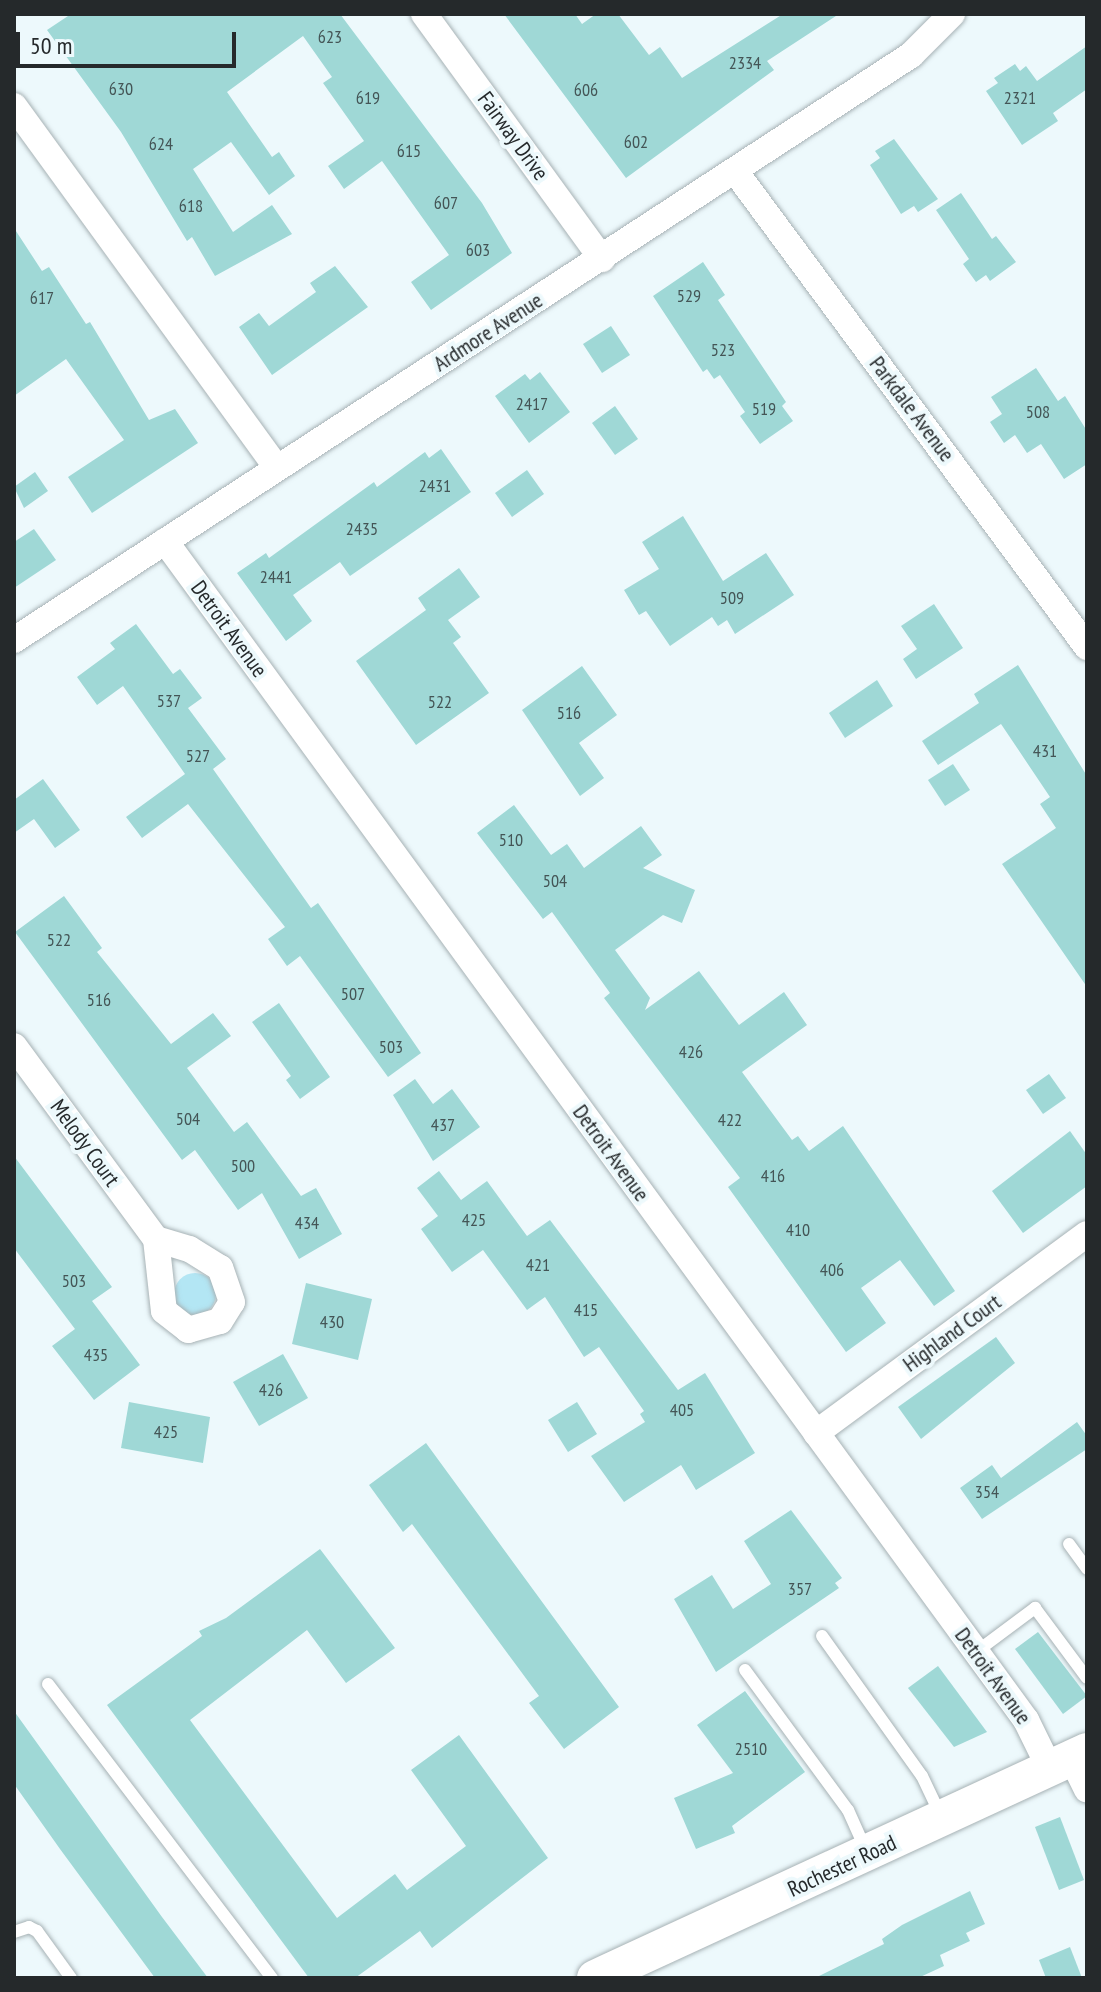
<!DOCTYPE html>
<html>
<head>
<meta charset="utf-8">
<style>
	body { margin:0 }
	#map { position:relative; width:1101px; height:1992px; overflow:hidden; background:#edf9fc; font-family:"PT Sans Narrow",sans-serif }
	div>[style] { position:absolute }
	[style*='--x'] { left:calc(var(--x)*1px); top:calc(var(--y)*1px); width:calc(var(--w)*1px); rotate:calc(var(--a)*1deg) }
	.green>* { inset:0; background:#b3e6f4 }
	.round { border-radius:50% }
	.building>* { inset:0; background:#9fd8d6 }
	.roads { filter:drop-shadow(0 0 2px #a7b2b5) drop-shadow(0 0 2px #a7b2b5) }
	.lane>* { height:12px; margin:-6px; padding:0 6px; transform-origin:6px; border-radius:6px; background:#fff }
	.street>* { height:26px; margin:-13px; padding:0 13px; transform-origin:13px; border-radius:13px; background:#fff }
	.secondary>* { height:36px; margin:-18px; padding:0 18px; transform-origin:18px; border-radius:18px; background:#fff }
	span { translate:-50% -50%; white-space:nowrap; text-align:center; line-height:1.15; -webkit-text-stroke:8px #edf9fc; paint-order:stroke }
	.number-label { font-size:18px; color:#445556 }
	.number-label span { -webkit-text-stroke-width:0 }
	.street-label { font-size:22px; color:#25292b }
	.frame { position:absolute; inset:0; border:16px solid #25292b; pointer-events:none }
	.scale { position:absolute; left:16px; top:32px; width:220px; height:36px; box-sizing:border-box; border:4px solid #25292b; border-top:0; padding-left:10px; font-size:24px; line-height:28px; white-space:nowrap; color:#25292b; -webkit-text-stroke:6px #edf9fc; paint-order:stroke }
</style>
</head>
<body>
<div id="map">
	<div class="green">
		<i class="round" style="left:174px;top:1273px;width:42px;height:42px"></i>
	</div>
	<div class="building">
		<i style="clip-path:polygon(71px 14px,340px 14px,482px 203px,512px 253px,431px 310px,411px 282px,449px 255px,382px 161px,344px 189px,328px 166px,364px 141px,323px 83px,332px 77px,303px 36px,227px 92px,272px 157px,279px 152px,295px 176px,269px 195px,231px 142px,193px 169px,233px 232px,272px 205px,292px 234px,215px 276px,192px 237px,187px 241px,121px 132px,47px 30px)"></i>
		<i style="clip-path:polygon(504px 14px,575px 14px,582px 24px,596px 14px,618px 14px,649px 55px,660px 47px,682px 78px,783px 14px,839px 14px,767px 61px,774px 70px,626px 178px)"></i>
		<i style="clip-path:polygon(1087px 46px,1087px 89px,1053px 113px,1058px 121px,1022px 145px,986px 91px,998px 83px,994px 78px,1015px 64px,1020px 71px,1026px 66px,1037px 81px)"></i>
		<i style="clip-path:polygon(894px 139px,938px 199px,918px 212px,914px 206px,901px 214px,870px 165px,880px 158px,875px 151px)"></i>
		<i style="clip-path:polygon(961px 193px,992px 239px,996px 236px,1016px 262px,990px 281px,986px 275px,976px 282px,963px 264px,969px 259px,936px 210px)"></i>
		<i style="clip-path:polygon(14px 228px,42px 271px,49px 267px,86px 324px,90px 322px,149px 420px,175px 409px,198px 443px,92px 513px,68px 477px,124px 440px,66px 359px,14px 396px)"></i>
		<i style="clip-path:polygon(703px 262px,725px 295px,718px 300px,786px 402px,782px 406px,793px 421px,760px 444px,740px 416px,745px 412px,720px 375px,714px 379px,707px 369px,703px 372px,653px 296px)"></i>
		<i style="clip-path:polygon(335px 266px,368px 307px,272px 375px,239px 327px,259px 313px,269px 326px,316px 292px,310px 283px)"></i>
		<i style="clip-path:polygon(611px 326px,630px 355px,602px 373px,583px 344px)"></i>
		<i style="clip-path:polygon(1036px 368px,1058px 401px,1065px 396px,1087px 431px,1087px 464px,1064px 479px,1041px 444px,1027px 453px,1015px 435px,1004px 443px,990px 422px,1002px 414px,991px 397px)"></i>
		<i style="clip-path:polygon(540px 372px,570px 412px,529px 443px,495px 396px,525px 374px,530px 380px)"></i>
		<i style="clip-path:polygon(615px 406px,638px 439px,615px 455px,592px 423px)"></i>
		<i style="clip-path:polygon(441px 449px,471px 492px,350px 576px,340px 562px,293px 595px,312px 621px,286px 641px,237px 573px,266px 553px,269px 558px,374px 482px,377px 487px,425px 452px,429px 458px)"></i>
		<i style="clip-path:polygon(527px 470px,544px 494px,512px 517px,495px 493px)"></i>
		<i style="clip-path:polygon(35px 472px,48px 491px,24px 508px,14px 487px)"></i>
		<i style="clip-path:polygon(683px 516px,723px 581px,766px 553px,794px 595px,735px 634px,727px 620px,718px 626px,712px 617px,670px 646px,646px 611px,639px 615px,624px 590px,659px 569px,642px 542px)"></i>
		<i style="clip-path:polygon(34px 529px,56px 560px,14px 588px,14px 542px)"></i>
		<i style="clip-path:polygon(459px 568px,480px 597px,448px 620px,461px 637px,453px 643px,489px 693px,416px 745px,356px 661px,426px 610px,418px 598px)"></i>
		<i style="clip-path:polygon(934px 604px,963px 648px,916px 679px,903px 659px,917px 649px,901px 626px)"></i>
		<i style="clip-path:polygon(136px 624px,173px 674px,180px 669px,202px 698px,188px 708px,226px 759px,213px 769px,311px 908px,318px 903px,421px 1053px,388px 1077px,300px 956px,287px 966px,268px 939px,285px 927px,188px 804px,142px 838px,126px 817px,185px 774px,123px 686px,97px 705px,77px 677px,115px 649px,110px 643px)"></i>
		<i style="clip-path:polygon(1018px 665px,1087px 776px,1087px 987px,1002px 864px,1056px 828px,1040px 804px,1050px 797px,1001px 724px,938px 765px,922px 741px,979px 703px,974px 694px)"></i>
		<i style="clip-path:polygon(582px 666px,617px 715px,579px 743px,604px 778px,580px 796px,522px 710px)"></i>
		<i style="clip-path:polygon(877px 680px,893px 706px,845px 738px,829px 713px)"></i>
		<i style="clip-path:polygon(953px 764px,970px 790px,945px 806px,928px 780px)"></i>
		<i style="clip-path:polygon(43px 779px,80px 830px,55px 848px,34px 819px,14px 833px,14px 800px)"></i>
		<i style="clip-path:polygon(514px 805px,551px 855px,567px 844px,584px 868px,641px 826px,662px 855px,643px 868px,695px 890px,682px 923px,663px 915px,615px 950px,650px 998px,645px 1010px,699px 971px,739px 1025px,784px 992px,807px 1025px,742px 1072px,792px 1140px,798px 1136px,809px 1151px,843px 1126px,955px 1291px,934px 1306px,900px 1260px,861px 1288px,886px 1323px,846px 1352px,728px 1187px,740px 1178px,604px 998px,610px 993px,552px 912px,543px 919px,477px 833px)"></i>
		<i style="clip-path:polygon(64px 896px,102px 948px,97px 952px,171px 1044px,213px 1013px,231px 1036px,187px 1068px,234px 1132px,247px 1122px,301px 1196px,316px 1188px,342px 1234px,299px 1259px,262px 1193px,238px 1210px,195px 1150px,182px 1160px,15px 932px)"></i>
		<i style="clip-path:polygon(279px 1003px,330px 1077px,300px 1099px,286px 1080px,291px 1076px,252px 1022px)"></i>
		<i style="clip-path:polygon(1049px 1074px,1066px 1098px,1043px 1114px,1026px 1090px)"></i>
		<i style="clip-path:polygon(415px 1079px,433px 1104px,452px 1089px,480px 1127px,433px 1161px,393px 1095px)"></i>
		<i style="clip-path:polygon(1070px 1131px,1087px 1155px,1087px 1186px,1023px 1233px,992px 1191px)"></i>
		<i style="clip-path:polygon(14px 1156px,112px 1287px,92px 1301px,140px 1365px,94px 1400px,52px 1346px,75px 1329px,14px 1248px)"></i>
		<i style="clip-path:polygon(439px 1171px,461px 1200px,487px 1181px,527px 1236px,550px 1220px,678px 1390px,705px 1373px,755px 1453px,696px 1490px,681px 1465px,624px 1502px,591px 1456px,645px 1422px,640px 1414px,644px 1411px,599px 1347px,584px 1357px,545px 1297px,527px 1310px,483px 1250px,452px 1272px,421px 1229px,438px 1216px,417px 1188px)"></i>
		<i style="clip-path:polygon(306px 1283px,372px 1299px,358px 1360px,292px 1344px)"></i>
		<i style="clip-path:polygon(996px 1337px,1015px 1363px,921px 1439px,898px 1407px)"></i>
		<i style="clip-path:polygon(283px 1354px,308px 1398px,259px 1426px,233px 1382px)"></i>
		<i style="clip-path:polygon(129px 1402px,210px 1417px,203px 1463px,121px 1448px)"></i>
		<i style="clip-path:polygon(577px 1402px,597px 1434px,568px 1452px,548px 1420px)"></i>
		<i style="clip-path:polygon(1077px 1422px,1087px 1436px,1087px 1449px,982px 1519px,960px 1488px,992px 1465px,1001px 1478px)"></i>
		<i style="clip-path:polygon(426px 1443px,619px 1707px,564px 1749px,529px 1703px,539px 1696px,412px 1524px,403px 1532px,369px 1485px)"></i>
		<i style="clip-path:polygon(791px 1510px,842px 1578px,835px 1583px,839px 1588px,716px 1672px,674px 1599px,712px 1575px,733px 1609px,771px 1584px,744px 1541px)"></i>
		<i style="clip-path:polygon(320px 1549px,395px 1648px,346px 1683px,307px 1630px,190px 1720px,337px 1918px,395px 1874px,407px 1890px,466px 1846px,411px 1770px,459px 1735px,548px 1858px,432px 1948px,420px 1931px,355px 1978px,309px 1978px,107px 1705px,202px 1636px,199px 1631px,226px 1618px)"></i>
		<i style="clip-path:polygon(1038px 1632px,1087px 1696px,1063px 1714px,1015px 1649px)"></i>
		<i style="clip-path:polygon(938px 1666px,987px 1732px,954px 1747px,908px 1688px)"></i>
		<i style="clip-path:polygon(745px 1691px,805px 1772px,732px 1826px,735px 1833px,696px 1849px,674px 1798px,733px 1773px,697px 1725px)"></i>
		<i style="clip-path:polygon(14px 1711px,162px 1917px,208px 1978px,155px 1978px,60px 1849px,14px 1784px)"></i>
		<i style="clip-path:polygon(1060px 1817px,1084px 1880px,1059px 1890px,1035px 1827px)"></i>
		<i style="clip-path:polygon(970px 1891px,985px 1924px,966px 1933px,970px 1941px,940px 1955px,944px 1966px,918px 1978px,815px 1978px,884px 1944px,882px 1939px,902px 1925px)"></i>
		<i style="clip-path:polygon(1070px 1947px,1082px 1978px,1046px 1978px,1039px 1960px)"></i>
	</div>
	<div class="roads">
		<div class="lane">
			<i style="--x:1069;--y:1544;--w:31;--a:54"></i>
			<i style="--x:822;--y:1636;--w:172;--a:54.5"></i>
			<i style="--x:922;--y:1776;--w:44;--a:64.6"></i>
			<i style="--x:976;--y:1652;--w:74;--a:-36.7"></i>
			<i style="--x:1035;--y:1608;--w:87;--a:53.4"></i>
			<i style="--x:745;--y:1670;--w:174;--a:53.7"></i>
			<i style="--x:848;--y:1810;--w:42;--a:65.9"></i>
			<i style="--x:48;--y:1684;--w:370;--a:52.7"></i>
			<i style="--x:14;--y:1932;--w:16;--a:-18"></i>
			<i style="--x:29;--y:1927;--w:9;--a:27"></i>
			<i style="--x:37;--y:1931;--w:58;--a:54.1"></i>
		</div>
		<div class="street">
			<i style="--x:424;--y:14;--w:303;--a:54"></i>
			<i style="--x:14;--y:106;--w:447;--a:54"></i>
			<i style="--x:735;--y:171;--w:592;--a:53.52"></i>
			<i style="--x:165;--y:541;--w:1460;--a:53.86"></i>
			<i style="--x:1026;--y:1720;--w:55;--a:63.9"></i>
			<i style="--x:14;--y:640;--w:1071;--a:-33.11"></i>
			<i style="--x:911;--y:55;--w:58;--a:-45"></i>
			<i style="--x:14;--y:1046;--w:240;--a:53.7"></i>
			<i style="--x:156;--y:1239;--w:72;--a:83.7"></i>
			<i style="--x:164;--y:1311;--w:31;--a:38"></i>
			<i style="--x:188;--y:1330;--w:33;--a:-16"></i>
			<i style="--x:220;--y:1321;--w:22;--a:-58"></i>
			<i style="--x:232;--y:1302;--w:36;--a:-109"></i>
			<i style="--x:220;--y:1268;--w:36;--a:-148"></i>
			<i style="--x:189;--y:1249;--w:34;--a:-163"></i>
			<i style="--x:816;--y:1433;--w:336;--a:-36.3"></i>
			<i style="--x:1072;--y:1759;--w:34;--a:64"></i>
		</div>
		<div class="secondary">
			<i style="--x:595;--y:1978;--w:542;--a:-24.77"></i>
		</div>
	</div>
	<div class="number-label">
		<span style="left:330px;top:37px">623</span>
		<span style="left:745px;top:63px">2334</span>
		<span style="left:121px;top:89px">630</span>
		<span style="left:586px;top:90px">606</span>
		<span style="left:368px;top:98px">619</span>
		<span style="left:1020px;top:98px">2321</span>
		<span style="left:636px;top:142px">602</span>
		<span style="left:161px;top:144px">624</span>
		<span style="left:409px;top:151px">615</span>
		<span style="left:446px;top:203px">607</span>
		<span style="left:191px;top:206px">618</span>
		<span style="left:478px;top:250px">603</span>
		<span style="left:689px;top:296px">529</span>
		<span style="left:42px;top:298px">617</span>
		<span style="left:723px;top:350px">523</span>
		<span style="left:532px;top:404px">2417</span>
		<span style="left:764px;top:409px">519</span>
		<span style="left:1038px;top:412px">508</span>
		<span style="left:435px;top:486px">2431</span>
		<span style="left:362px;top:529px">2435</span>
		<span style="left:276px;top:577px">2441</span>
		<span style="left:732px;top:598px">509</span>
		<span style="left:169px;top:701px">537</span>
		<span style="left:440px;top:702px">522</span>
		<span style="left:569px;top:713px">516</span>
		<span style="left:1045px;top:751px">431</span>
		<span style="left:198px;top:756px">527</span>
		<span style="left:511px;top:840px">510</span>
		<span style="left:555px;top:881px">504</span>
		<span style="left:59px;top:940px">522</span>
		<span style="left:353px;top:994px">507</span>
		<span style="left:99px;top:1000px">516</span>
		<span style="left:391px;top:1047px">503</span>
		<span style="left:691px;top:1052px">426</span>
		<span style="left:188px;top:1119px">504</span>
		<span style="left:730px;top:1120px">422</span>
		<span style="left:443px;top:1125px">437</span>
		<span style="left:243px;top:1166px">500</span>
		<span style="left:773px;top:1176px">416</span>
		<span style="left:474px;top:1220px">425</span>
		<span style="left:307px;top:1223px">434</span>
		<span style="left:798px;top:1230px">410</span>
		<span style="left:538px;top:1265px">421</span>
		<span style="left:832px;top:1270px">406</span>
		<span style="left:74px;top:1281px">503</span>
		<span style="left:586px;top:1310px">415</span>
		<span style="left:332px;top:1322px">430</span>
		<span style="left:96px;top:1355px">435</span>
		<span style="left:271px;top:1390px">426</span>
		<span style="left:682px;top:1410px">405</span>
		<span style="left:166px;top:1432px">425</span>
		<span style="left:987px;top:1492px">354</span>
		<span style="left:800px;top:1589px">357</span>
		<span style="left:751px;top:1749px">2510</span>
	</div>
	<div class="street-label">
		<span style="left:513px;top:136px;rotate:54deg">Fairway Drive</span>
		<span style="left:488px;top:332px;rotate:-33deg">Ardmore Avenue</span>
		<span style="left:912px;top:409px;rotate:53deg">Parkdale Avenue</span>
		<span style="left:229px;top:629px;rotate:54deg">Detroit Avenue</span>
		<span style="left:85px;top:1143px;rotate:54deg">Melody Court</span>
		<span style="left:611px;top:1153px;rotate:54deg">Detroit Avenue</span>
		<span style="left:952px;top:1333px;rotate:-36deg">Highland Court</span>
		<span style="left:993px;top:1676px;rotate:54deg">Detroit Avenue</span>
		<span style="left:842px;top:1866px;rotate:-25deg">Rochester Road</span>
	</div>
	<div class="frame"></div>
	<div class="scale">50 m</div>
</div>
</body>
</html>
